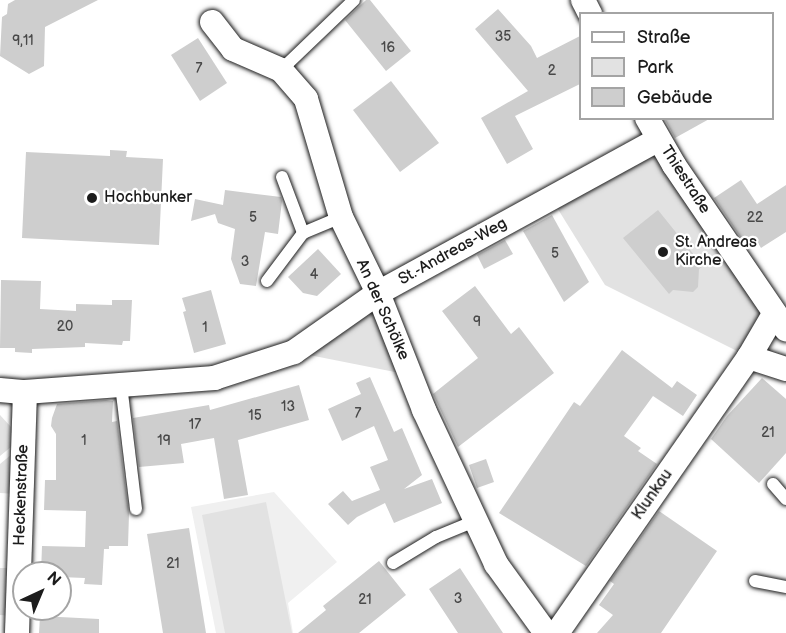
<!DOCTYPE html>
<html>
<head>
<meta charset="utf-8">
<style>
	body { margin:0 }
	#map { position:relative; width:786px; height:633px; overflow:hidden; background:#fff; font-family:"Balsamiq Sans",sans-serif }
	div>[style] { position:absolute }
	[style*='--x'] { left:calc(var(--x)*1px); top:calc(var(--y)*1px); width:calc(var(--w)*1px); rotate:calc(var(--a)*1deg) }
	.built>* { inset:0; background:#f0f0f0 }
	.green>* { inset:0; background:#e2e2e2 }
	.building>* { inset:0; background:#cecece }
	.roads { filter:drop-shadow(0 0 2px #1c1c1c) drop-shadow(0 0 2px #1c1c1c) }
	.service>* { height:12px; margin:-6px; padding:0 6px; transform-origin:6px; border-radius:6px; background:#fff }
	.minor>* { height:24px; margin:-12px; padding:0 12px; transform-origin:12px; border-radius:12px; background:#fff }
	.dots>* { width:16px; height:16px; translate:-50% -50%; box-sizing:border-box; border:3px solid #fff; border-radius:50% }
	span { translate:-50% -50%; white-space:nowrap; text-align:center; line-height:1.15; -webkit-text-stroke:4.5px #fff; paint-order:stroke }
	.number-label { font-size:14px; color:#484848 }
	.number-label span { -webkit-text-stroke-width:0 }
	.street-label { font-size:16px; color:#1c1c1c }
	.poi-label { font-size:16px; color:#1c1c1c }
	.left { translate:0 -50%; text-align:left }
	.legend { position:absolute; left:579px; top:12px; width:195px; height:108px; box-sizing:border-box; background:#fff; border:2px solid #a4a4a4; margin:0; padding:8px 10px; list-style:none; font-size:18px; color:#1c1c1c }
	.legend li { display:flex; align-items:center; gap:12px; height:30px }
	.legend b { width:30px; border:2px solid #a4a4a4 }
	.north { position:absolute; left:12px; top:561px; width:60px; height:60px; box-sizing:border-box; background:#fff; border:2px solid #a4a4a4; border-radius:50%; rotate:44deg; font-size:16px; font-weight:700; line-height:24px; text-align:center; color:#1c1c1c }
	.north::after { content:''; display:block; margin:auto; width:21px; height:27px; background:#1c1c1c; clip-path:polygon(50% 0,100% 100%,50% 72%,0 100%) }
</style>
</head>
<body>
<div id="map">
	<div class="built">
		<i style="clip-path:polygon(274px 492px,337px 562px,288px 603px,293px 633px,216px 633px,191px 507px)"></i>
	</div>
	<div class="green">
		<i style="clip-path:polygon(658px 140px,774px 314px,749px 357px,605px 285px,551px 198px)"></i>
		<i style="clip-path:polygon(378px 293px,410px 375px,294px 352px)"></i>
		<i style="clip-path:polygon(0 415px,11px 427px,17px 442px,0 456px)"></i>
		<i style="clip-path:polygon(18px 449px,17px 494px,0 493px,0 464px)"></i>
		<i style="clip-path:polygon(266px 502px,292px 633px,225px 633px,202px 515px)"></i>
		<i style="clip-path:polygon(0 568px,15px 568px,13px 616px,0 615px)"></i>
	</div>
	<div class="building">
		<i style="clip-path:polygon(15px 0,98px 0,45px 27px,44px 66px,29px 74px,0 56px,2px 17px,7px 14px,8px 4px)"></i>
		<i style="clip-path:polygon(366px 0,370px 0,411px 51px,386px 71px,345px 20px)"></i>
		<i style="clip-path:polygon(498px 9px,531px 46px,537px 58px,580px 36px,580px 84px,515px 116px,533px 149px,507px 164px,481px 118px,528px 91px,475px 29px)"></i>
		<i style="clip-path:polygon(198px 38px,227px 83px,200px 101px,171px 55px)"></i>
		<i style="clip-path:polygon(391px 81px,439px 143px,400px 172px,353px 110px)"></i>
		<i style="clip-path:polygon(664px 118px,711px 118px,675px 138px)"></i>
		<i style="clip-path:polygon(110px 150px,127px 151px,126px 157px,163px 159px,159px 245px,22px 238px,26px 152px,110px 156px)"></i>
		<i style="clip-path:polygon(741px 180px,757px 204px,786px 185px,786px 232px,761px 248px,755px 238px,745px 244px,714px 198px)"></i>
		<i style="clip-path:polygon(225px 190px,281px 197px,282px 201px,278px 234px,265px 232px,256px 286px,240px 284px,231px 259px,235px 229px,218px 223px,215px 214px,191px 221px,195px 199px,223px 205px)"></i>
		<i style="clip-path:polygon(658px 210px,703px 266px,699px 269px,698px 287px,693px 292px,673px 290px,669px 294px,623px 238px)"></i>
		<i style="clip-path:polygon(552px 215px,589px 282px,564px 302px,523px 231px)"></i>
		<i style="clip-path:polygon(505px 240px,513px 254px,484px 269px,477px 255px)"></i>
		<i style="clip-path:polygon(318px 249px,341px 274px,317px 296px,303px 293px,288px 277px)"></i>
		<i style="clip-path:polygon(1px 280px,41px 281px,40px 309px,76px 311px,76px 304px,112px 305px,112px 300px,132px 300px,130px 341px,123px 341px,122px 345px,85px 343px,85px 347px,32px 349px,32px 353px,15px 352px,15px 348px,0 348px)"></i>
		<i style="clip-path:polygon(475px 286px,511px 334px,519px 327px,554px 373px,458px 447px,433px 394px,478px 358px,442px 311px)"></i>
		<i style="clip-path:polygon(211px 290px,226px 344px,194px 353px,183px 312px,186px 311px,182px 298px)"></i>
		<i style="clip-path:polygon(622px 350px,672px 388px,677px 381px,697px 395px,683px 416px,653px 396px,624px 436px,641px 448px,638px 451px,657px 464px,586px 566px,499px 513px,574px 402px,580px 406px)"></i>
		<i style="clip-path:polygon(370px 377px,394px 432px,402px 428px,422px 475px,404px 489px,432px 479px,442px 503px,394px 523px,385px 503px,357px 517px,348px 525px,328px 504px,343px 491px,352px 501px,380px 490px,370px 467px,388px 460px,374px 426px,342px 441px,328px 409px,361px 394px,356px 383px)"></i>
		<i style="clip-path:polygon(762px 378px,786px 399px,786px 453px,759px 483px,711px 439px,727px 416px)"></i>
		<i style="clip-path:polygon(299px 385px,309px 420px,238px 440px,248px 495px,224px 499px,214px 438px,181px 444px,184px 463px,139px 467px,133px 418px,209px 405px,210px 410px)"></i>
		<i style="clip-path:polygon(106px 400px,113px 401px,112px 422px,117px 421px,129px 514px,128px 546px,109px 546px,109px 549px,104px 549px,102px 585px,84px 584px,85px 578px,60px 577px,60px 573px,41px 573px,42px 546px,85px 547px,86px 511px,44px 510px,45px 480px,56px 480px,56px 434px,51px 426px,52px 418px,57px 404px)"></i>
		<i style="clip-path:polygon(486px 459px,494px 482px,477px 488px,469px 465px)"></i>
		<i style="clip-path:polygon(659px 511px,717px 551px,661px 633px,597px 633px,613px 615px,599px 605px,614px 584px,610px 581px)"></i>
		<i style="clip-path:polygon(189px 528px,206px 633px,163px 633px,147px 534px)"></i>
		<i style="clip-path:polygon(379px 561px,406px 595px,359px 633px,298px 633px,326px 610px,323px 606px)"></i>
		<i style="clip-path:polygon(460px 568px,487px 609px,503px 633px,458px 633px,429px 589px)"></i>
		<i style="clip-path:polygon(40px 616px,99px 619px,99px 633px,39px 633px)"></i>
	</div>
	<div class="roads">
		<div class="service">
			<i style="--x:281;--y:70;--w:101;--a:-43.8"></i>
			<i style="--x:282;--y:177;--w:60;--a:69.4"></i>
			<i style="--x:267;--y:281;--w:60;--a:-53.1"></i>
			<i style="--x:303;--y:233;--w:41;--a:-22.8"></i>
			<i style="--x:121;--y:385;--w:125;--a:83.1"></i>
			<i style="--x:773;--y:484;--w:20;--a:49"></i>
			<i style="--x:393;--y:563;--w:50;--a:-31.2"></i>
			<i style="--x:436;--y:537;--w:42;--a:-22.3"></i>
			<i style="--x:755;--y:581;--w:32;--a:11"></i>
		</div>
		<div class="minor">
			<i style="--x:583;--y:0;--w:16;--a:63"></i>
			<i style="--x:212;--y:22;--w:34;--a:52"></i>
			<i style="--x:233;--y:49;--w:52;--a:23.6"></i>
			<i style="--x:281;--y:70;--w:38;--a:49"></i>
			<i style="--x:306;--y:99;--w:123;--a:73.5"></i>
			<i style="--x:341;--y:217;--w:85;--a:64"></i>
			<i style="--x:378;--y:293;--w:126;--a:68.5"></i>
			<i style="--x:424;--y:410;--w:170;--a:64.9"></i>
			<i style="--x:496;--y:564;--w:85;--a:54.1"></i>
			<i style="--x:647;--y:118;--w:54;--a:60.1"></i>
			<i style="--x:674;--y:165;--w:199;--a:55.7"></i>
			<i style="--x:749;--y:357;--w:39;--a:18"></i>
			<i style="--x:0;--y:390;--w:25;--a:5"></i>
			<i style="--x:25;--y:392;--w:190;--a:-4.2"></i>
			<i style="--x:214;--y:378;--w:84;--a:-18"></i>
			<i style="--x:294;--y:352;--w:103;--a:-35.1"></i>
			<i style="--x:378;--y:293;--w:319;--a:-28.7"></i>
			<i style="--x:17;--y:633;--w:241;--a:-88.1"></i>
			<i style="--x:557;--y:633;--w:336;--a:-55.2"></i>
			<i style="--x:749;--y:357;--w:50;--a:-59.8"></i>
		</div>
	</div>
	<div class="dots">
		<i style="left:92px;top:198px;background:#1c1c1c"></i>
		<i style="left:663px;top:252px;background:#1c1c1c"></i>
	</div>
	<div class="number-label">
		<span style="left:503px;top:37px">35</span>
		<span style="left:23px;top:41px">9,11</span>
		<span style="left:388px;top:48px">16</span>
		<span style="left:199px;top:69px">7</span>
		<span style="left:552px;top:71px">2</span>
		<span style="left:253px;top:218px">5</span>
		<span style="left:755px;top:218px">22</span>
		<span style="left:555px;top:254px">5</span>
		<span style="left:245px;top:262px">3</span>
		<span style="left:314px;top:275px">4</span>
		<span style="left:477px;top:322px">9</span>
		<span style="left:65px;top:327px">20</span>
		<span style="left:205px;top:328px">1</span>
		<span style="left:288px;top:407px">13</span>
		<span style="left:358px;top:414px">7</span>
		<span style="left:255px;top:416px">15</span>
		<span style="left:195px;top:425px">17</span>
		<span style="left:768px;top:433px">21</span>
		<span style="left:84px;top:441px">1</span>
		<span style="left:164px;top:441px">19</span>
		<span style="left:173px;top:564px">21</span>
		<span style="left:458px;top:599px">3</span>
		<span style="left:365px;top:600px">21</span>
	</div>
	<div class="street-label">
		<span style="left:685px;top:180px;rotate:57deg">Thiestraße</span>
		<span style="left:453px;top:252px;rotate:-29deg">St.-Andreas-Weg</span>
		<span style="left:382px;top:310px;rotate:66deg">An der Schölke</span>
		<span style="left:22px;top:495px;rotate:-88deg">Heckenstraße</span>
		<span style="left:653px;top:495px;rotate:-55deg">Klunkau</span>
	</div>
	<div class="poi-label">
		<span class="left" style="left:104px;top:198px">Hochbunker</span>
		<span class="left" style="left:675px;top:252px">St. Andreas<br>Kirche</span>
	</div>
	<ul class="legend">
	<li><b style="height:8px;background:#fff"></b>Straße</li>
	<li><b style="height:16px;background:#e2e2e2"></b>Park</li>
	<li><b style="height:16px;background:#cecece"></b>Gebäude</li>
	</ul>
	<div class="north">N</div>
</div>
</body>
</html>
